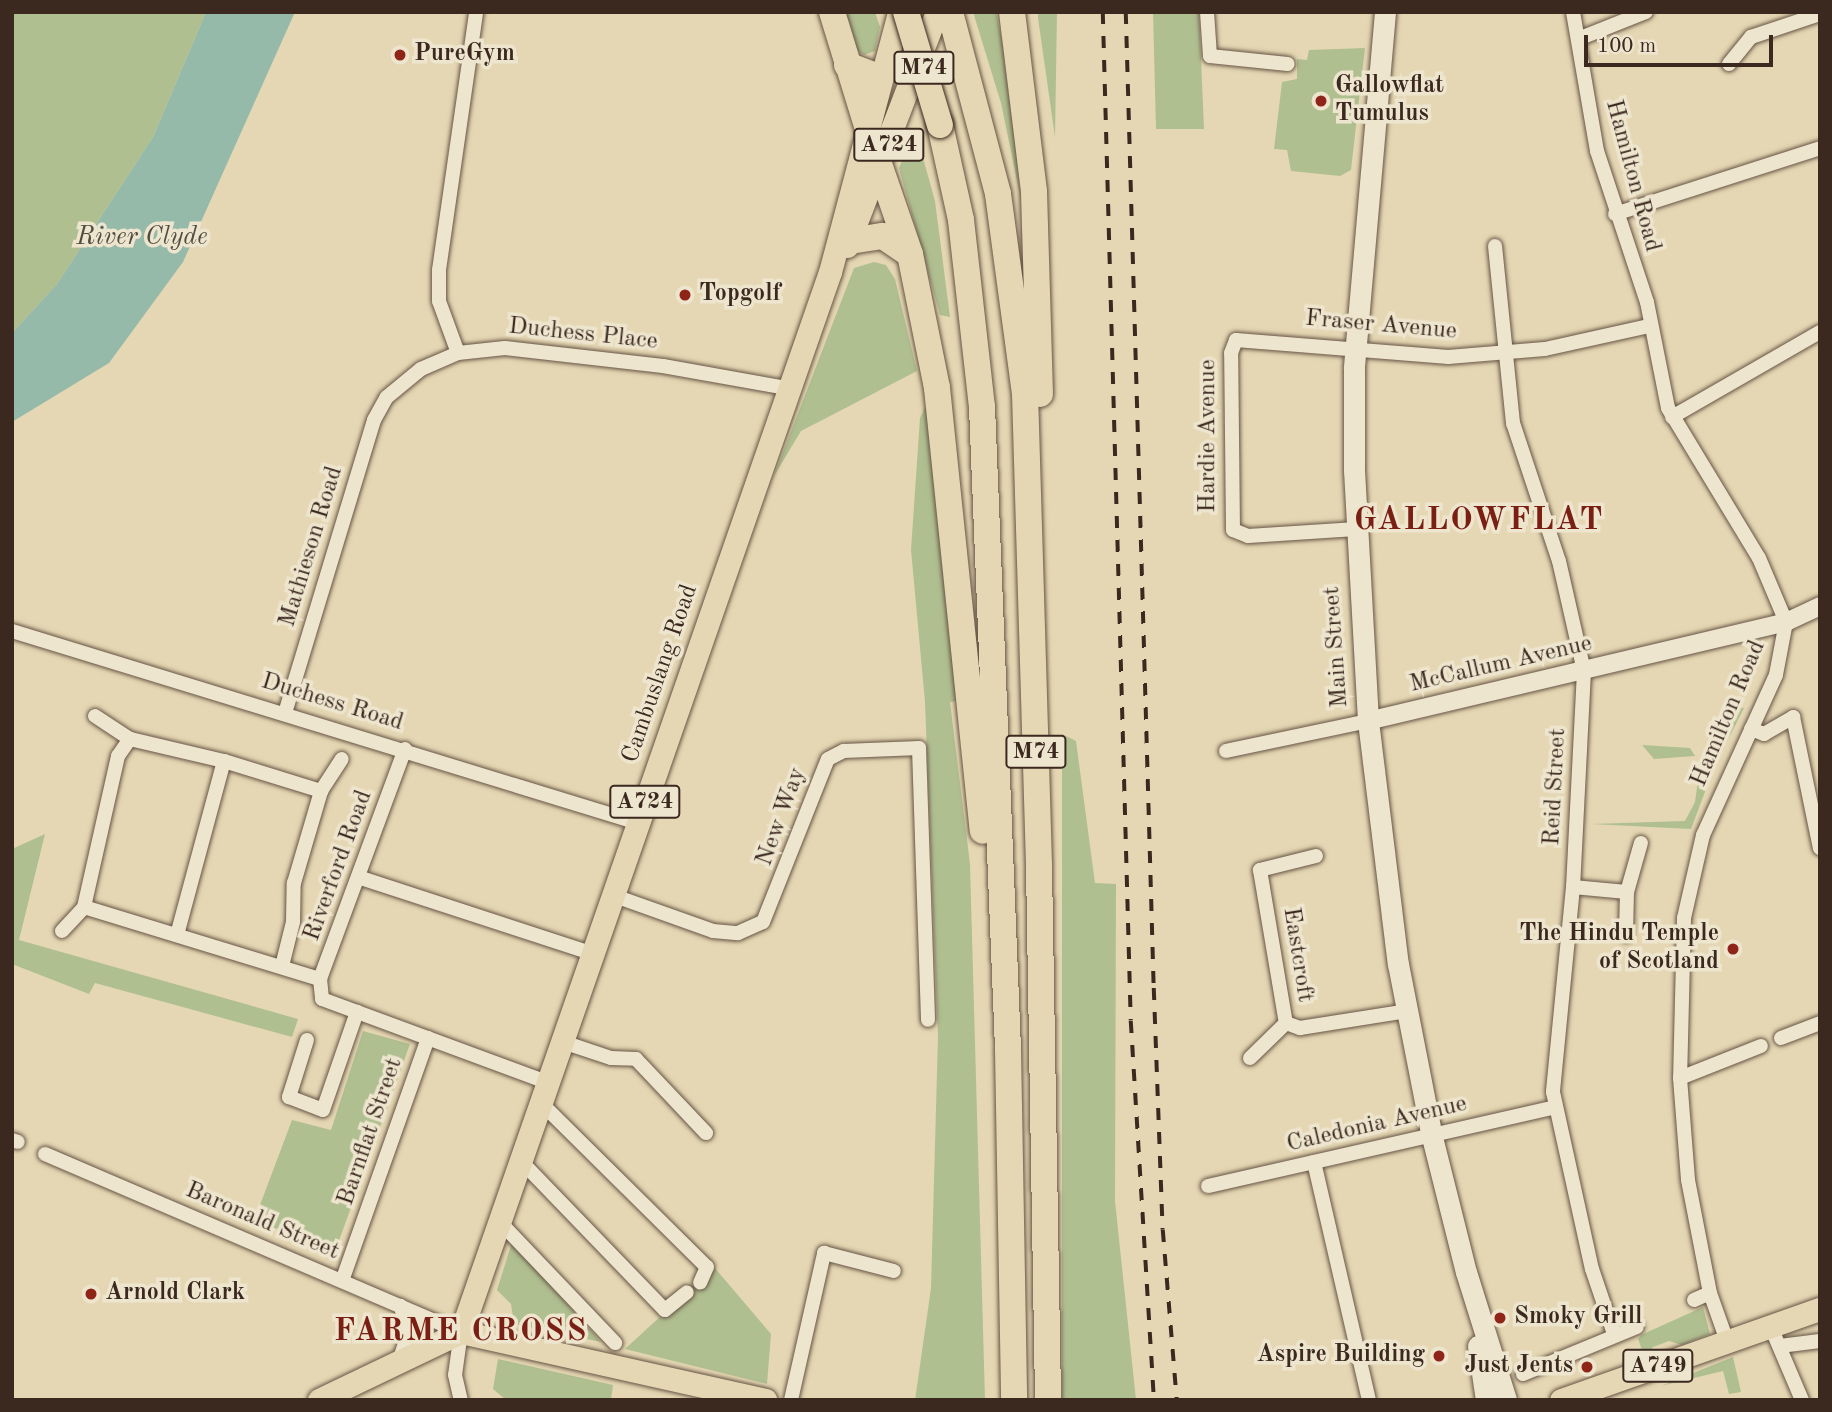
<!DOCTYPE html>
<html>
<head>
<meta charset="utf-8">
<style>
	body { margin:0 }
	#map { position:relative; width:1832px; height:1412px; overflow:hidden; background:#e5d7b3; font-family:"Old Standard TT",serif }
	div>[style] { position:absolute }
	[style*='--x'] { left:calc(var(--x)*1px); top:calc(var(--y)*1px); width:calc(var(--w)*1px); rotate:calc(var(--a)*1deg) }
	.green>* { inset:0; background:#b0bf90 }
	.water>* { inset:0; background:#96baa9 }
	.roads { filter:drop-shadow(0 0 2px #665445) drop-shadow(0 0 2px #665445) }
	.minor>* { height:14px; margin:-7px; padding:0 7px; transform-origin:7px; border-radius:7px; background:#eee5ce }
	.tertiary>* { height:18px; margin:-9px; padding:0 9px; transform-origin:9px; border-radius:9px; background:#eee5ce }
	.secondary>* { height:21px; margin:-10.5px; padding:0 10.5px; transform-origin:10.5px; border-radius:10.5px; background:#eee5ce }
	.primary>* { height:23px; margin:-11.5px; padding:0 11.5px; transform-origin:11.5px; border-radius:11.5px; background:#e5d7b3 }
	.motorway>* { height:26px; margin:-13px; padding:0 13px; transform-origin:13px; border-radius:13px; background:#e5d7b3 }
	.rail>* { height:3.5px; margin-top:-1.75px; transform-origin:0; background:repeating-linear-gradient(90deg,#3b2920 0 12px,transparent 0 24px) }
	.bridges { filter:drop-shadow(0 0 2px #3b2920) drop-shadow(0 0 2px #3b2920) }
	.motorway-bridge>* { height:26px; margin:-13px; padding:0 13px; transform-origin:13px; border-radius:13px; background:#e5d7b3 }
	.dots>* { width:19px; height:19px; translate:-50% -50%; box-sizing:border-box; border:4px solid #eee5ce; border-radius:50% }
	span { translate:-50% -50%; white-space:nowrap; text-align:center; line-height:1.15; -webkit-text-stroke:7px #eee5ce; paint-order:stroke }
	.shield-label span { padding:2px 5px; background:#eee5ce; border:2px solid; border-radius:5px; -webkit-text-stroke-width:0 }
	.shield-label { font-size:23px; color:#3b2920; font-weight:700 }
	.poi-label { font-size:24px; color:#3b2920; font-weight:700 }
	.left { translate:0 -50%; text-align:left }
	.right { translate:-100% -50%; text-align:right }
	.street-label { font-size:24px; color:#3b2920 }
	.water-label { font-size:26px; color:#524d42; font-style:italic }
	.district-label { font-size:32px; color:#7a1f14; font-weight:700; letter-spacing:2px }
	.frame { position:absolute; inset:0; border:14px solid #3b2920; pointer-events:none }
	.scale { position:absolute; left:1584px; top:35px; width:189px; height:32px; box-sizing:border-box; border:4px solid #3b2920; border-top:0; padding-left:9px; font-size:21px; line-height:24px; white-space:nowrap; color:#3b2920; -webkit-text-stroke:5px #eee5ce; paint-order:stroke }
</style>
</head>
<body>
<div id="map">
	<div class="green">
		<i style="clip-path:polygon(12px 12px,206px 12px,153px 137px,57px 284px,12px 333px)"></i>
		<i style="clip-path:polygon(841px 12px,875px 12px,880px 27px,875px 51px,864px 55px,855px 50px)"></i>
		<i style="clip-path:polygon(973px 12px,996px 12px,1006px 59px,1021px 200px,1001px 103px)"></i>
		<i style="clip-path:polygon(1038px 12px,1057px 12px,1055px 137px,1038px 18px)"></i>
		<i style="clip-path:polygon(1153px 12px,1199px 12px,1204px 129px,1156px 129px)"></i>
		<i style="clip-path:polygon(1365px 48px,1351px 170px,1340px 176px,1291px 171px,1287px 150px,1274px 149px,1282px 82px,1297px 79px,1297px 59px,1307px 60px,1309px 50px)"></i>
		<i style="clip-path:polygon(915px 129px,935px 201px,950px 317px,940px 315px,899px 168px)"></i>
		<i style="clip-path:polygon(874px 262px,886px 265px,895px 279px,917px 371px,801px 431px,774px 476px,854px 268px)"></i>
		<i style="clip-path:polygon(930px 397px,957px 701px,950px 702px,970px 864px,985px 1400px,915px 1400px,931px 1288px,938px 1036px,925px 702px,911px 550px,920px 418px)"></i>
		<i style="clip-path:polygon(1727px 706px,1744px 708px,1714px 768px,1691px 829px,1591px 824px,1685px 821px,1695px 802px,1701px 759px,1715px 741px,1709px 723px,1721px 723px)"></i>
		<i style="clip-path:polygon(1062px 734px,1076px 741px,1095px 883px,1116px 884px,1115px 1201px,1136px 1400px,1062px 1400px)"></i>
		<i style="clip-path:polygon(1642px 745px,1690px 748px,1695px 756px,1654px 759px)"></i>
		<i style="clip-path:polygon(45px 834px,19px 940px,298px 1019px,292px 1037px,95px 983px,89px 994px,12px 964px,12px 849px)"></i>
		<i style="clip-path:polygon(363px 1031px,410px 1044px,336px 1249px,254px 1221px,292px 1120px,331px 1130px)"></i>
		<i style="clip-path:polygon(512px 1242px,601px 1342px,514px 1324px,511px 1304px,497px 1290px)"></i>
		<i style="clip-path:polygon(714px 1267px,771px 1334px,767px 1384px,625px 1349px)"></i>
		<i style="clip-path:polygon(1703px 1307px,1710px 1334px,1682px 1345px,1669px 1341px,1653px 1347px,1645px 1358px,1638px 1339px,1641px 1335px)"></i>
		<i style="clip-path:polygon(1733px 1357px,1741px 1392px,1729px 1394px,1723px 1371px,1661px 1386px)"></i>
		<i style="clip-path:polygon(498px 1359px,613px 1385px,611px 1400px,506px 1400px,493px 1389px)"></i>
	</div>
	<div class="water">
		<i style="clip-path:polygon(206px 12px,295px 12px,183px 262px,109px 363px,12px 422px,12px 333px,57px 284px,153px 137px)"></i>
	</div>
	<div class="roads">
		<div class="minor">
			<i style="--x:1207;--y:12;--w:44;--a:86.1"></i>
			<i style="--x:1210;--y:56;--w:78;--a:5.9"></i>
			<i style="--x:1573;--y:12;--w:141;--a:80.2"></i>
			<i style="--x:1597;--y:151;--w:159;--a:71.7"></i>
			<i style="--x:1647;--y:302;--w:108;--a:78.8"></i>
			<i style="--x:1668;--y:408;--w:175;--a:58.8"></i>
			<i style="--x:1759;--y:558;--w:69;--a:67.1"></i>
			<i style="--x:1786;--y:622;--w:54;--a:100.7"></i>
			<i style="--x:1776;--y:675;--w:176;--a:114.5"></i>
			<i style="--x:1703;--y:835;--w:85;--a:102.9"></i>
			<i style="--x:1684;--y:918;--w:160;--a:91.4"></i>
			<i style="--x:1680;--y:1078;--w:102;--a:85.5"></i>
			<i style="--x:1688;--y:1180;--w:115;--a:79"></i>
			<i style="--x:1710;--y:1293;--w:51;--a:70.5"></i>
			<i style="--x:1578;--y:39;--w:73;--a:-21.7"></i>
			<i style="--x:1729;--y:64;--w:35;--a:-51"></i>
			<i style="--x:1751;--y:37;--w:73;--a:-18.4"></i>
			<i style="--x:1615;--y:214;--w:215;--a:-17.8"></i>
			<i style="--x:1495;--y:246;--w:178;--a:84.2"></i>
			<i style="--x:1513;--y:423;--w:145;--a:71.6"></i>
			<i style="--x:1559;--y:561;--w:113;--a:77.2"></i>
			<i style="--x:1584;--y:671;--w:216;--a:92.9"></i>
			<i style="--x:1573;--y:887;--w:206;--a:95.6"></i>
			<i style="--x:1553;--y:1092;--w:181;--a:77.6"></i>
			<i style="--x:1592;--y:1269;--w:69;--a:71.3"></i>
			<i style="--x:458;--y:353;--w:55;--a:-110.1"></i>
			<i style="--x:439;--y:301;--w:31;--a:-90"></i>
			<i style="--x:439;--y:270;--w:261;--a:-81.8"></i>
			<i style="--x:1672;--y:417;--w:171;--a:-29.9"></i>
			<i style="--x:1356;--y:529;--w:108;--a:176.3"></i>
			<i style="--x:1248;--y:536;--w:16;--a:-158"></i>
			<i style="--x:1233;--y:530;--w:177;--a:-90.6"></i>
			<i style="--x:1231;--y:353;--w:14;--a:-69"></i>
			<i style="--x:1236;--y:340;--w:213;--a:4.6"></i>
			<i style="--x:1448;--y:357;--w:97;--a:-4.7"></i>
			<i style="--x:1545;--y:349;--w:107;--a:-12.5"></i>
			<i style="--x:12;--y:631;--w:655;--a:17.05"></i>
			<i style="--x:285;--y:713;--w:306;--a:-73.1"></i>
			<i style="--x:374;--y:420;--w:26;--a:-61"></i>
			<i style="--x:387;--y:397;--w:44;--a:-39.5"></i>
			<i style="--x:421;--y:369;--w:40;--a:-23.4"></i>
			<i style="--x:458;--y:353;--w:47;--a:-6.1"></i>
			<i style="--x:505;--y:348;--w:159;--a:6.5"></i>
			<i style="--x:663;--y:366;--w:126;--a:10.1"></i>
			<i style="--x:95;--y:716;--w:42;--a:33.3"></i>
			<i style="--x:1751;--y:729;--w:14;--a:21"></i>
			<i style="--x:1764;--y:734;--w:34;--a:-30"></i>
			<i style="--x:1793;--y:717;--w:134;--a:78.4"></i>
			<i style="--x:405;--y:749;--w:245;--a:110.3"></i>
			<i style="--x:320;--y:979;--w:20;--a:84"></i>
			<i style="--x:322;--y:999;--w:239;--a:20.3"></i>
			<i style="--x:1226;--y:751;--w:145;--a:-11.9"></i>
			<i style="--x:1316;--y:856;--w:58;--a:166"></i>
			<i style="--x:1260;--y:870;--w:155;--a:80.4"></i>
			<i style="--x:1286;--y:1023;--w:15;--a:20"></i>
			<i style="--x:1300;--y:1028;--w:108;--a:-9"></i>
			<i style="--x:361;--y:878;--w:242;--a:18.1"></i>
			<i style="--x:1573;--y:887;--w:54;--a:5.3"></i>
			<i style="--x:612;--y:895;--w:107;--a:19.6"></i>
			<i style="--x:713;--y:931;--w:25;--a:5"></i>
			<i style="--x:738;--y:933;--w:27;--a:-24"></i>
			<i style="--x:763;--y:922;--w:175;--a:-68.3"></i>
			<i style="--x:828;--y:759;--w:18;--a:-27"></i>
			<i style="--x:844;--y:751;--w:75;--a:-2.3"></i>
			<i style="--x:919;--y:748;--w:272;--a:88.1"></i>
			<i style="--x:84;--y:907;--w:155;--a:-77.3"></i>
			<i style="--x:118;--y:756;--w:21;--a:-55"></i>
			<i style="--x:130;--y:739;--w:97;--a:13.2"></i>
			<i style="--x:62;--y:931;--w:33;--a:-47"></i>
			<i style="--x:84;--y:907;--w:247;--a:17"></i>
			<i style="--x:177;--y:935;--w:180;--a:-74.9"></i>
			<i style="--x:224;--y:761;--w:102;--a:17.2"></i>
			<i style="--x:1626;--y:935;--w:43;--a:-88.7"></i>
			<i style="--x:1627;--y:892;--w:51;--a:-74.1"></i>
			<i style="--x:282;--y:966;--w:45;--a:-76"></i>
			<i style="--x:293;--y:922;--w:39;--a:-89"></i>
			<i style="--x:294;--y:883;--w:96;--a:-73.6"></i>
			<i style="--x:321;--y:791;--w:38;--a:-57"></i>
			<i style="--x:1781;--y:1038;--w:42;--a:-21"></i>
			<i style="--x:307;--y:1040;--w:60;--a:107.5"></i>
			<i style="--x:289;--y:1097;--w:36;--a:21"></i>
			<i style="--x:323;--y:1110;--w:104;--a:-70.9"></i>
			<i style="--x:560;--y:1041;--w:54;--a:18.4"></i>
			<i style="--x:611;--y:1058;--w:25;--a:2"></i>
			<i style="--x:636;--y:1059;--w:102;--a:46.6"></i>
			<i style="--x:1250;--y:1058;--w:50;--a:-44.2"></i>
			<i style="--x:1680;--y:1078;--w:87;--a:-21.6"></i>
			<i style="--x:539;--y:1101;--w:236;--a:44.7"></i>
			<i style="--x:707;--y:1267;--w:17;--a:114"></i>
			<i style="--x:12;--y:1140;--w:6;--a:18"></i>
			<i style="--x:45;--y:1154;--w:452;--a:23.2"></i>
			<i style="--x:461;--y:1332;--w:43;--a:97.9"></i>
			<i style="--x:455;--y:1375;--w:26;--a:77"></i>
			<i style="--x:519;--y:1159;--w:210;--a:46"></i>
			<i style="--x:665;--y:1310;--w:28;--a:-39"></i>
			<i style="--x:1314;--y:1162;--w:244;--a:77"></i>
			<i style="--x:1208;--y:1186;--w:356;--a:-12.8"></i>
			<i style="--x:498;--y:1220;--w:170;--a:46.4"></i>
			<i style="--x:342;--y:1281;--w:258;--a:-70.5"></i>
			<i style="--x:1694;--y:1300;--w:17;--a:-24"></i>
			<i style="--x:1770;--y:1325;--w:82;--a:66.9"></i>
			<i style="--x:1780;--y:1346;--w:40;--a:-7.1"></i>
			<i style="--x:399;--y:1361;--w:28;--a:-71"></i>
			<i style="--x:408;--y:1335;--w:30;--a:-104"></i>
			<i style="--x:1523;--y:1374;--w:123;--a:-22.4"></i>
			<i style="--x:791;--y:1400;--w:151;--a:-77.3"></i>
			<i style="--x:824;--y:1253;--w:72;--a:14.4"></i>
		</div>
		<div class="tertiary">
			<i style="--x:1368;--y:721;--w:430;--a:-13.3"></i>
			<i style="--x:1786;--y:622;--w:38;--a:-25"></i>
		</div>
		<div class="secondary">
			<i style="--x:1385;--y:12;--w:358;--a:95"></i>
			<i style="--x:1354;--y:369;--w:101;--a:90"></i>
			<i style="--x:1354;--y:470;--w:251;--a:86.8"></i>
			<i style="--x:1368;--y:721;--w:245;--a:83"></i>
			<i style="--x:1398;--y:964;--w:176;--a:78.9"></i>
			<i style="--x:1432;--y:1137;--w:139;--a:75.9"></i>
			<i style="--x:1466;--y:1272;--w:134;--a:72.6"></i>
			<i style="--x:1478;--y:1346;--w:55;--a:81.6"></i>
		</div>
		<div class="primary">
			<i style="--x:847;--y:246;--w:251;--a:-69"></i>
			<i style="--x:461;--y:1332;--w:1122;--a:-70.81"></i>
			<i style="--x:830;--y:272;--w:269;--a:-75.1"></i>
			<i style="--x:461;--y:1332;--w:312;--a:12.6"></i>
			<i style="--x:319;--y:1400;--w:157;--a:-25.6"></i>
			<i style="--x:1561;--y:1400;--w:275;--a:-19.4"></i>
		</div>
		<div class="motorway">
			<i style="--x:832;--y:12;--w:122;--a:72.9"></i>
			<i style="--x:950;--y:12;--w:188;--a:75.2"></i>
			<i style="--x:998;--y:194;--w:201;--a:82.3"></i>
			<i style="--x:1025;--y:393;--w:473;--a:88.3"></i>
			<i style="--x:1039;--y:866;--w:534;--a:89.03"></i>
			<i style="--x:1012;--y:12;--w:181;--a:83"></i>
			<i style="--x:1034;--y:192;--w:202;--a:88.3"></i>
			<i style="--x:847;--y:65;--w:34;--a:21"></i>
			<i style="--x:940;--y:125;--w:97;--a:77.5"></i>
			<i style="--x:961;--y:220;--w:188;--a:83.6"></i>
			<i style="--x:982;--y:407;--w:643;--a:87.68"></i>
			<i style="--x:1008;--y:1049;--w:351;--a:89"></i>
			<i style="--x:880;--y:167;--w:92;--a:71"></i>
			<i style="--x:910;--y:254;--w:137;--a:78.6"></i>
			<i style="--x:937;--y:388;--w:445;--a:84.1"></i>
			<i style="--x:850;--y:241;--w:33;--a:-9"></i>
			<i style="--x:883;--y:236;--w:32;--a:34"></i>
		</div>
	</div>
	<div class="rail">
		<i style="--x:1103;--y:12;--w:1009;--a:88.41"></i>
		<i style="--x:1131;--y:1021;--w:380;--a:86.5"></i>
		<i style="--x:1126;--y:12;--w:976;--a:88.36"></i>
		<i style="--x:1154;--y:988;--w:242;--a:87.9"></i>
		<i style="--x:1163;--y:1230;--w:171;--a:85.3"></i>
	</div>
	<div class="bridges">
		<div class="motorway-bridge">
			<i style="--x:906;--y:12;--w:118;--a:73.3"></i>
		</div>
	</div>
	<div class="dots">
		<i style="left:400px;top:55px;background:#8f2418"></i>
		<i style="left:1321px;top:101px;background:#8f2418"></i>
		<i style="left:685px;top:295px;background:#8f2418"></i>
		<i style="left:1733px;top:949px;background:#8f2418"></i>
		<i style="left:91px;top:1294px;background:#8f2418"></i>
		<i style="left:1500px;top:1318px;background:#8f2418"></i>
		<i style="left:1439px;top:1356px;background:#8f2418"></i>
		<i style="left:1587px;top:1367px;background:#8f2418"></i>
	</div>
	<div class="shield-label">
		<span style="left:924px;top:68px">M74</span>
		<span style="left:889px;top:145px">A724</span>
		<span style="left:1036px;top:752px">M74</span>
		<span style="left:645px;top:802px">A724</span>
		<span style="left:1658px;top:1366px">A749</span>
	</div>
	<div class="poi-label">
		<span class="left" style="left:414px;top:55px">PureGym</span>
		<span class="left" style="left:1335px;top:101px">Gallowflat<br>Tumulus</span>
		<span class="left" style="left:699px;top:295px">Topgolf</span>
		<span class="right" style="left:1719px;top:949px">The Hindu Temple<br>of Scotland</span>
		<span class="left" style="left:105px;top:1294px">Arnold Clark</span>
		<span class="left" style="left:1514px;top:1318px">Smoky Grill</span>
		<span class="right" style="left:1425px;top:1356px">Aspire Building</span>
		<span class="right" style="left:1573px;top:1367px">Just Jents</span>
	</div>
	<div class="street-label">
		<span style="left:1632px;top:176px;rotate:75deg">Hamilton Road</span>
		<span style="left:1381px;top:326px;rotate:5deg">Fraser Avenue</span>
		<span style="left:583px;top:335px;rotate:6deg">Duchess Place</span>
		<span style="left:1209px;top:436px;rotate:-90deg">Hardie Avenue</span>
		<span style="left:312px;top:547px;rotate:-73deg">Mathieson Road</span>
		<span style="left:1337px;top:647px;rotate:-94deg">Main Street</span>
		<span style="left:1501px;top:665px;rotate:-13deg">McCallum Avenue</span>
		<span style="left:661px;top:674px;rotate:-71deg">Cambuslang Road</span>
		<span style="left:332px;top:703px;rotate:17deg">Duchess Road</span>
		<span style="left:1729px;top:714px;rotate:-67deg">Hamilton Road</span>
		<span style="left:1556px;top:787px;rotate:-87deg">Reid Street</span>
		<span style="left:782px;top:817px;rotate:-70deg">New Way</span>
		<span style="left:339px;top:866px;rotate:-70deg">Riverford Road</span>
		<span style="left:1297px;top:955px;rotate:81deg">Eastcroft</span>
		<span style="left:1377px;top:1125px;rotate:-13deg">Caledonia Avenue</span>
		<span style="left:371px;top:1132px;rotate:-71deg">Barnflat Street</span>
		<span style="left:262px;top:1222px;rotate:23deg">Baronald Street</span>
	</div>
	<div class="water-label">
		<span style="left:142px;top:238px">River Clyde</span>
	</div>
	<div class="district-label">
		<span style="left:1479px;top:521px">GALLOWFLAT</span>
		<span style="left:461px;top:1332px">FARME CROSS</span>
	</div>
	<div class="frame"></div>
	<div class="scale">100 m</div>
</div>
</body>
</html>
